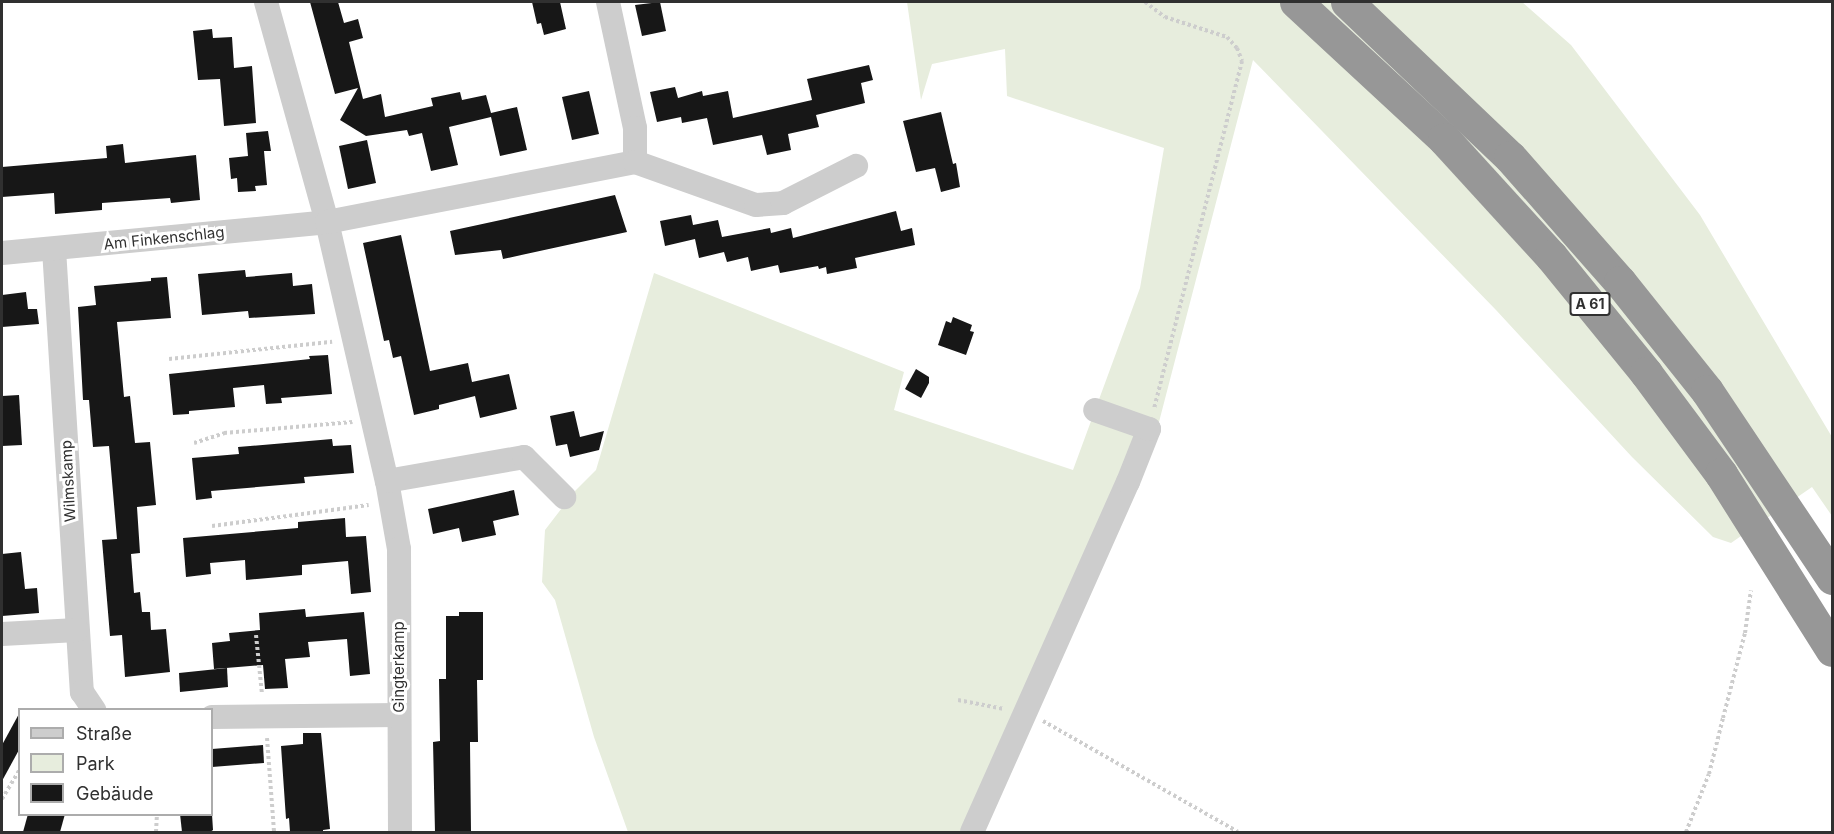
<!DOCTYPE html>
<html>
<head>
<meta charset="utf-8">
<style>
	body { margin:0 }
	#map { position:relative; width:1834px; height:834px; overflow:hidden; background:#fff; font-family:Inter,sans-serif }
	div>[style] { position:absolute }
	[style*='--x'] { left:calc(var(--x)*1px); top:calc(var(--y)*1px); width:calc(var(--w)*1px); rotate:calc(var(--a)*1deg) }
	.green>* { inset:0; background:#e7eddd }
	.building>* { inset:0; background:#171717 }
	.path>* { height:4px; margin-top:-2px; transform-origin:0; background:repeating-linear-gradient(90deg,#cdcdcd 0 3px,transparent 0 6px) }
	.minor>* { height:24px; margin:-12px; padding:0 12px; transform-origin:12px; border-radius:12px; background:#cdcdcd }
	.highway>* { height:33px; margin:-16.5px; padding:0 16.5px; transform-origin:16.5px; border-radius:16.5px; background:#979797 }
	span { translate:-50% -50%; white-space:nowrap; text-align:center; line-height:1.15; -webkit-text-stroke:6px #fff; paint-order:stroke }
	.shield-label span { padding:2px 4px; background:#fff; border:2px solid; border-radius:4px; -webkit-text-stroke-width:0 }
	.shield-label { font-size:14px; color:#303030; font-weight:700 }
	.street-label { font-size:15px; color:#303030 }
	.frame { position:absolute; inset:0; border:3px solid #303030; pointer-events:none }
	.legend { position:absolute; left:18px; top:708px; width:195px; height:108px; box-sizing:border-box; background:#fff; border:2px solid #acacac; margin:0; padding:8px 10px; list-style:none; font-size:18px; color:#303030 }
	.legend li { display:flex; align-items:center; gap:12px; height:30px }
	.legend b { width:30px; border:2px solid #acacac }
</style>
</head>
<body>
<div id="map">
	<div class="green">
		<i style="clip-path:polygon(907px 2px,1522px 2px,1571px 45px,1700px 215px,1832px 437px,1832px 516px,1812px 487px,1731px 543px,1713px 537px,1632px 457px,1496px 310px,1253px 60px,1159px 422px,972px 832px,628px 832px,594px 737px,555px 600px,542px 582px,545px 530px,575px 491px,596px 470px,654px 273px,904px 372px,894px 410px,1073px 470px,1140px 288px,1164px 148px,1007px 96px,1005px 49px,932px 64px,921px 100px)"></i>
	</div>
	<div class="building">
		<i style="clip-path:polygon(310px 2px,338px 2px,344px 23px,358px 19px,363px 38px,349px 42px,363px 99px,381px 94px,385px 117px,433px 106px,431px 98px,460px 92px,462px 100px,486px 95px,491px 113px,517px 107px,527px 150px,500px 156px,491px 117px,449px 127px,458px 165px,431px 171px,422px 133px,409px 136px,407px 130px,366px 136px,340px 120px,358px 88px,335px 94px)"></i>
		<i style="clip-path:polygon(532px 2px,560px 2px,566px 29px,544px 35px,541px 23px,537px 24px)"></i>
		<i style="clip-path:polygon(660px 2px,666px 31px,642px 36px,635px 5px)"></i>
		<i style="clip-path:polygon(212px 29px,213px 38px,232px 37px,234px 68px,252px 66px,256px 123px,224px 126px,220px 79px,198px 80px,193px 31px)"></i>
		<i style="clip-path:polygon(869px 65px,873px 80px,861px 83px,865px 103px,816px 115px,819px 127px,788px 134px,791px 150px,767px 155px,762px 135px,713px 145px,707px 118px,682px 123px,681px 117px,657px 122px,650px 92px,675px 87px,678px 98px,702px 91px,703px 96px,728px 91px,733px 118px,812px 100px,807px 79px)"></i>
		<i style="clip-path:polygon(589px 91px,599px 134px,572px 140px,562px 97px)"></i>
		<i style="clip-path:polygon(941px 112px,953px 164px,956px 163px,960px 187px,941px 192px,935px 168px,916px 172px,903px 121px)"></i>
		<i style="clip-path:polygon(268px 131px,271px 151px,264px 151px,267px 185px,255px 186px,256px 191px,238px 192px,237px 178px,231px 179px,229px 158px,248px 156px,246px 133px)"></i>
		<i style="clip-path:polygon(367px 140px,376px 183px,348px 189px,339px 146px)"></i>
		<i style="clip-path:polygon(123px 144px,125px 163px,196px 155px,200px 200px,171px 203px,170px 198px,102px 203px,102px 210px,55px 214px,54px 193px,2px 197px,2px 167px,107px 158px,106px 146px)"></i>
		<i style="clip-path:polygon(615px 195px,627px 232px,503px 259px,501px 250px,455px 255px,450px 231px)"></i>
		<i style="clip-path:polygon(896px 211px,901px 231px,912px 228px,915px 245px,855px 258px,857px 268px,827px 274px,826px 267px,819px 269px,818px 266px,780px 273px,778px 265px,751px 271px,748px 257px,727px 262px,724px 252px,699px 258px,695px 239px,665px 246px,660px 221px,691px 215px,693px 225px,718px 220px,722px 237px,770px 228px,771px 233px,791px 228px,793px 238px)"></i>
		<i style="clip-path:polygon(401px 235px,430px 371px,468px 363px,472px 382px,509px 374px,517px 409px,480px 418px,475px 396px,439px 405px,439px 409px,414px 415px,401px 356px,393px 358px,389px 340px,384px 341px,363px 243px)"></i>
		<i style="clip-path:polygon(245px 270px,246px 277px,292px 273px,293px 286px,312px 284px,315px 314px,249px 318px,248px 311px,202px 315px,198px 274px)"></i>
		<i style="clip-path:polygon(167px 277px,171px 318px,117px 322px,124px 397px,130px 396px,135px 443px,150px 442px,156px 505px,137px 507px,140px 553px,131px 554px,134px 593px,140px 592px,142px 612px,150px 612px,151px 630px,166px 629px,170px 672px,125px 677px,122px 635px,110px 636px,102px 540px,117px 539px,109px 446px,93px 447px,89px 400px,83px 400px,78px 307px,96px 305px,94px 286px,151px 281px,151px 278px)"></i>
		<i style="clip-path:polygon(26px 292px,28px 309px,37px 309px,39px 324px,2px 327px,2px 295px)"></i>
		<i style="clip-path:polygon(953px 317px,972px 325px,970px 331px,974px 332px,966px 355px,938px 345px,946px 321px,951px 323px)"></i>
		<i style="clip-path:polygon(328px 355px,332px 394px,281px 398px,282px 403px,266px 404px,264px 385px,233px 388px,235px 407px,189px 411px,189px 414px,173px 415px,169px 374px,310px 359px,309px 356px)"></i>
		<i style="clip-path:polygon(916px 369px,929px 377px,929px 383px,921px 398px,905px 389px)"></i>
		<i style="clip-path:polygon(19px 395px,22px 445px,2px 446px,2px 396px)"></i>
		<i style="clip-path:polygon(574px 411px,580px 437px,604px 431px,599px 450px,570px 457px,567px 444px,556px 446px,550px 416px)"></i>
		<i style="clip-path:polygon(332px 439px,333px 446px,351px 445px,354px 473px,304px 477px,305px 483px,211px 491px,212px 498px,196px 500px,192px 458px,239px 454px,238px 447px)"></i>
		<i style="clip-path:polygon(514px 490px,519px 515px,493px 521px,496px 535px,462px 542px,459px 528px,433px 534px,428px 509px)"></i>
		<i style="clip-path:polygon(345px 518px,346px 537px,366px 536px,371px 592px,351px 594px,348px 561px,302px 565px,302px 575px,246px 580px,245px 560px,210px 563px,211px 574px,186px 577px,183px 538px,298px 528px,298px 522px)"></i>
		<i style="clip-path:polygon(21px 552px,25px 589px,37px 588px,39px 613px,2px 616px,2px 554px)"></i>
		<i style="clip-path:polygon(305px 609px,306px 617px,364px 612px,370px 674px,350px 676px,347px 639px,308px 642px,310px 657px,285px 659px,288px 688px,265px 689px,263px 665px,214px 669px,212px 643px,230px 641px,229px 633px,260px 630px,259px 613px)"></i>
		<i style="clip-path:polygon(459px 612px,483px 612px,483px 680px,477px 680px,478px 742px,470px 742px,471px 832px,435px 832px,433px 742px,440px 741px,439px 679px,446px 679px,446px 616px,459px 616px)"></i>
		<i style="clip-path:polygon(227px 668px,228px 687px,180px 692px,179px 673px)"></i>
		<i style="clip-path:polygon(20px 712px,20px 748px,2px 781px,2px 745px)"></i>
		<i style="clip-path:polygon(303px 733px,321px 733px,330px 829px,323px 830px,323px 832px,290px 832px,289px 818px,286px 819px,281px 746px,303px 744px)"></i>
		<i style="clip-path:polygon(263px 745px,264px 763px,212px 767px,212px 749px)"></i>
		<i style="clip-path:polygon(28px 814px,65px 814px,60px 832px,23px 832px)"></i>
		<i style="clip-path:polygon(180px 814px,212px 814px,213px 830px,210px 832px,182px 832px)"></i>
	</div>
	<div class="path">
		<i style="--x:1145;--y:2;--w:25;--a:37"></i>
		<i style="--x:1165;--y:17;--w:65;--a:17.9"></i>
		<i style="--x:1227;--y:37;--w:15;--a:48"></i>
		<i style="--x:1237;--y:48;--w:14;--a:69"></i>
		<i style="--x:1242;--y:61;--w:358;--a:104.2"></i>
		<i style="--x:169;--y:359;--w:164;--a:-6"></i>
		<i style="--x:194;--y:443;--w:32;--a:-18"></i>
		<i style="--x:224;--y:433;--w:129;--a:-4.9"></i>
		<i style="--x:212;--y:526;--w:158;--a:-7.6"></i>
		<i style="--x:256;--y:635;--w:59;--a:84.2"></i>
		<i style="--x:958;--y:700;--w:47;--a:11.1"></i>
		<i style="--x:1043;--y:721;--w:224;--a:29.6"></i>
		<i style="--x:267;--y:738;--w:94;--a:85.7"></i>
		<i style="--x:2;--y:799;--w:35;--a:-59"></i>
		<i style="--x:156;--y:832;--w:18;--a:-87"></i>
		<i style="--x:1686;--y:832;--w:62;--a:-68.4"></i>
		<i style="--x:1709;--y:774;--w:58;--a:-76"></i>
		<i style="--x:1723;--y:718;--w:88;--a:-75.5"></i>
		<i style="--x:1745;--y:633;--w:43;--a:-82.1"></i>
	</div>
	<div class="minor">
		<i style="--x:266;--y:2;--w:228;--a:74.5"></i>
		<i style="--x:327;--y:222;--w:266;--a:77"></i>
		<i style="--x:387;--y:481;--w:69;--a:80"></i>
		<i style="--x:399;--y:549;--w:283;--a:89.8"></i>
		<i style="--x:608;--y:2;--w:129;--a:77.9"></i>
		<i style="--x:635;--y:128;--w:34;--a:90"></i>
		<i style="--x:54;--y:249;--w:444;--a:86.4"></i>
		<i style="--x:82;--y:692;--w:22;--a:56"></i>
		<i style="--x:2;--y:253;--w:326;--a:-5.4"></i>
		<i style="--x:327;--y:222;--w:314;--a:-11"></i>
		<i style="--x:635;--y:162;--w:128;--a:19.6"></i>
		<i style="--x:756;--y:205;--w:27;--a:-4"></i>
		<i style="--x:783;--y:203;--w:82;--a:-26.9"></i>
		<i style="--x:387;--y:481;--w:139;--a:-9.9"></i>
		<i style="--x:524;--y:457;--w:57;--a:45"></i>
		<i style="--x:2;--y:634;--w:75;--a:-3.1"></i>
		<i style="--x:212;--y:717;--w:187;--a:-0.6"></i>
		<i style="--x:972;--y:832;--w:383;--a:-66"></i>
		<i style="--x:1128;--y:482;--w:57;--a:-68.4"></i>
		<i style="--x:1149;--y:429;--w:57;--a:-160.6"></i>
	</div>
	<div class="highway">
		<i style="--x:1296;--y:2;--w:202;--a:42.8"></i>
		<i style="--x:1444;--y:139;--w:159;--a:47.6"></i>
		<i style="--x:1551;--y:256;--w:151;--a:50.9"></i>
		<i style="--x:1646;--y:373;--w:126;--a:53.4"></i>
		<i style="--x:1721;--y:474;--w:208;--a:57.8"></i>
		<i style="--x:1347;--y:2;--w:225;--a:43.6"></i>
		<i style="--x:1510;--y:157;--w:167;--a:48.7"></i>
		<i style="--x:1620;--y:282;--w:139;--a:51.4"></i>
		<i style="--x:1707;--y:391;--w:225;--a:56.2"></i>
	</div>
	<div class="shield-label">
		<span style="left:1590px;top:304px">A 61</span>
	</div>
	<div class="street-label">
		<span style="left:164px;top:238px;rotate:-6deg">Am Finkenschlag</span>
		<span style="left:68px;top:481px;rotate:-93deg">Wilmskamp</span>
		<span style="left:399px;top:667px;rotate:-90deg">Gingterkamp</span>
	</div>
	<div class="frame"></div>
	<ul class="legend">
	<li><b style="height:8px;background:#cdcdcd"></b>Straße</li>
	<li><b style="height:16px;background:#e7eddd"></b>Park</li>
	<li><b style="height:16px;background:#171717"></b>Gebäude</li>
	</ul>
</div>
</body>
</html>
